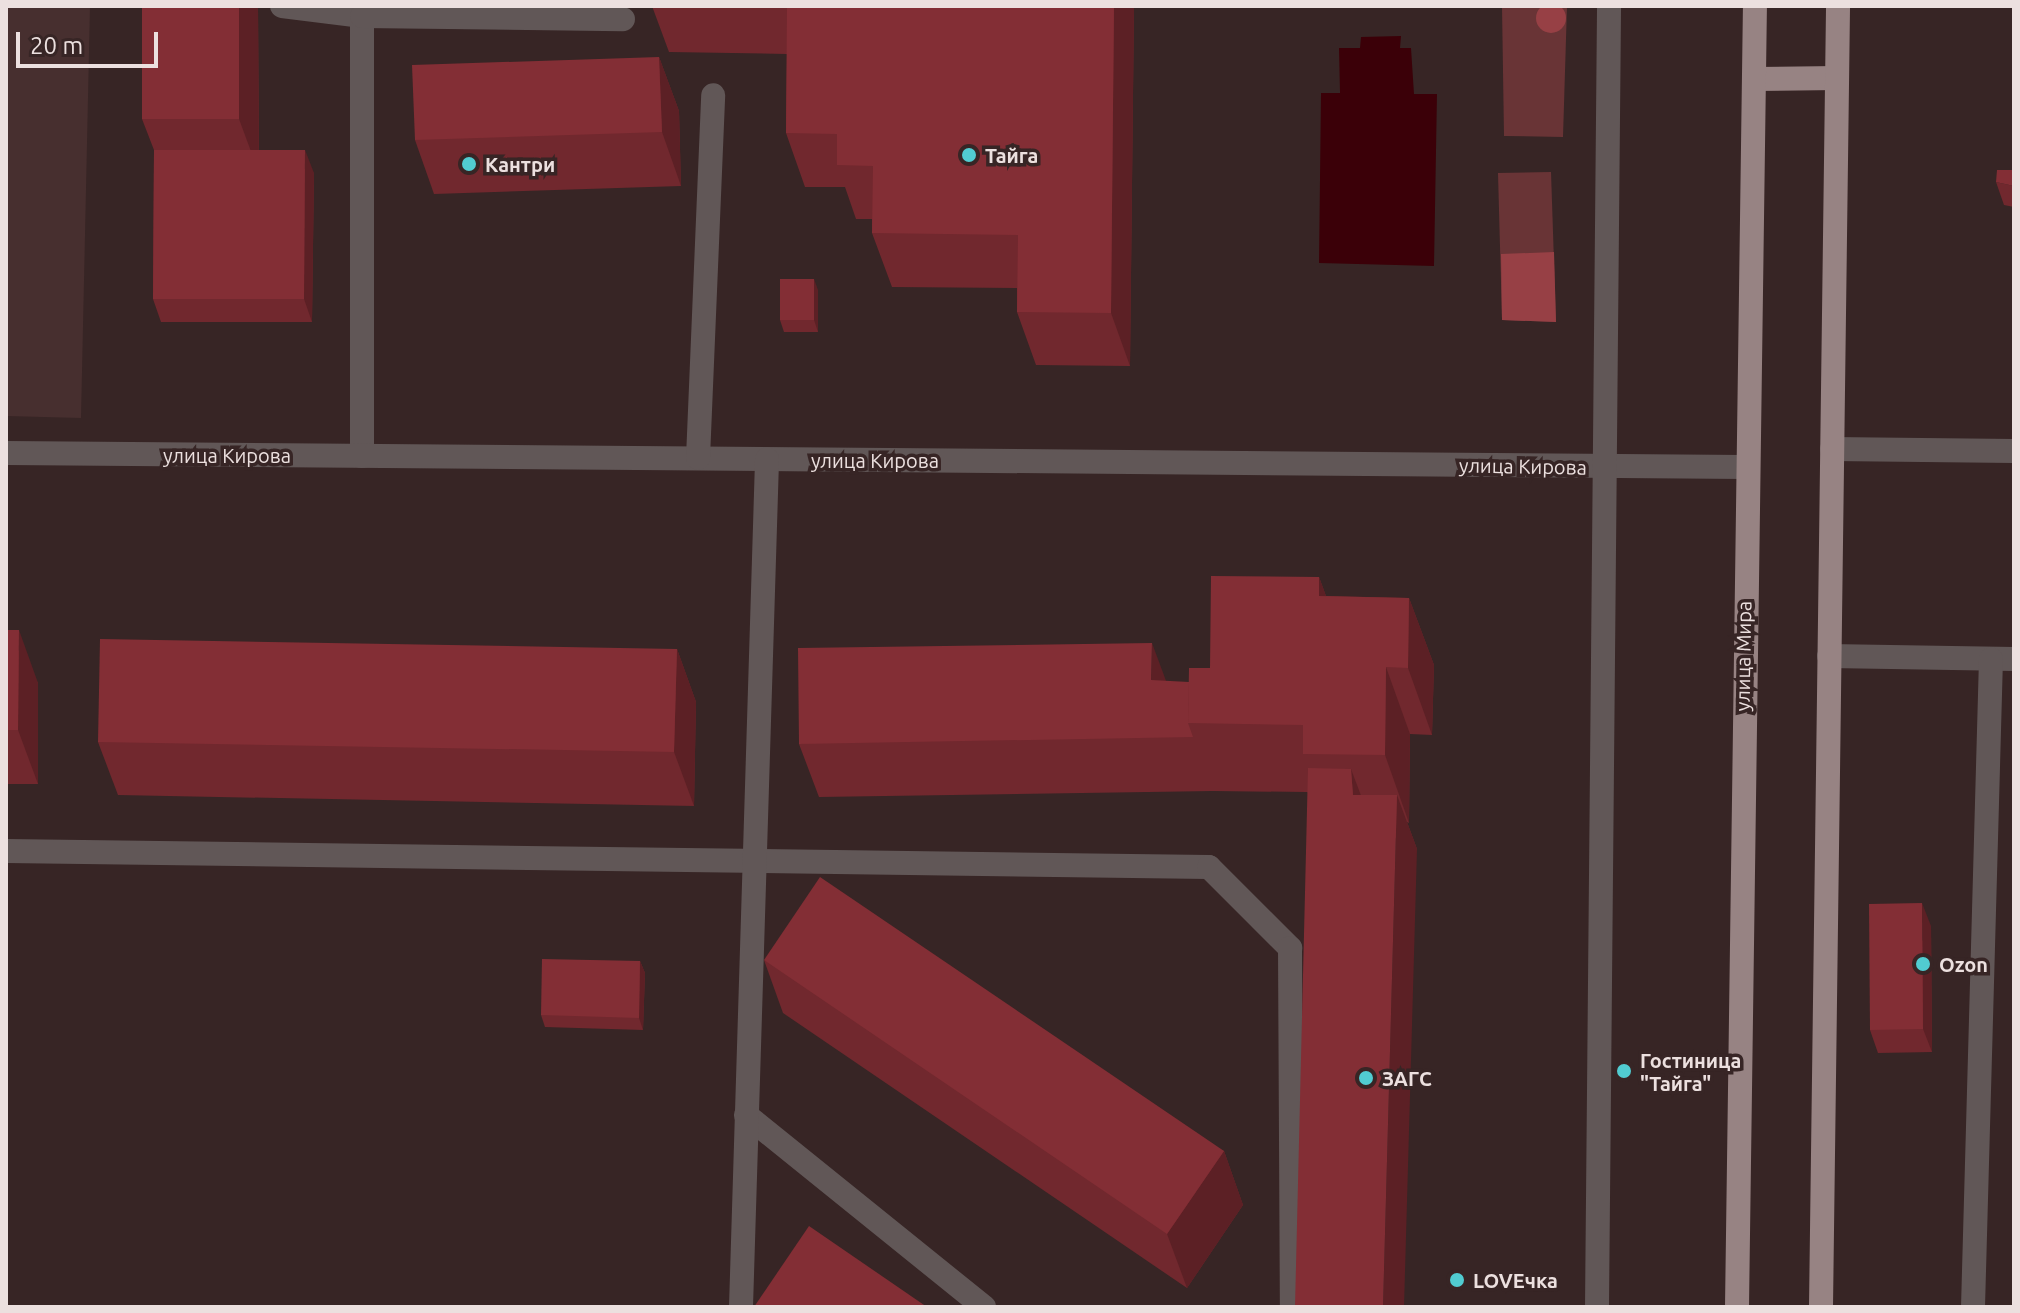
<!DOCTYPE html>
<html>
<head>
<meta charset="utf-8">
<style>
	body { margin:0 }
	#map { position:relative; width:2020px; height:1313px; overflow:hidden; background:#372525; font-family:Ubuntu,sans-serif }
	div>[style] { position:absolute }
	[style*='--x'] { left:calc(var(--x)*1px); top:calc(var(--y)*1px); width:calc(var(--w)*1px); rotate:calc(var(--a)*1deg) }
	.built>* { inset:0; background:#472f2f }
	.green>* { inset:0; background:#693436 }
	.forest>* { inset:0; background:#974045 }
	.round { border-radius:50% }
	.water>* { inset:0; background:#3b0008 }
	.minor>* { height:24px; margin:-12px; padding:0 12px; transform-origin:12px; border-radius:12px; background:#615757 }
	.major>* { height:24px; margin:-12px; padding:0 12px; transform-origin:12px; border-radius:12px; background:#978383 }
	.wall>* { inset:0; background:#71282e }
	.shaded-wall>* { inset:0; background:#5c2025 }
	.building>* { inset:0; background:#832e35 }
	.dots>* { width:22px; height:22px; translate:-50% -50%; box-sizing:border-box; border:4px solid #372525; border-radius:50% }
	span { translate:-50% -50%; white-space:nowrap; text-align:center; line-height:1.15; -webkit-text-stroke:7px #372525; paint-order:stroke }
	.poi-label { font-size:20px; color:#ece0df; font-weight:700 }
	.left { translate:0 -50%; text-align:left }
	.street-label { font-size:20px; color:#ece0df }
	.frame { position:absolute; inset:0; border:8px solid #ece0df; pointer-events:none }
	.scale { position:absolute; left:16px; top:32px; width:142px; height:36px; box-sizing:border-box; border:4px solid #ece0df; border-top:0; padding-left:10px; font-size:24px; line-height:28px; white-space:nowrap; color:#ece0df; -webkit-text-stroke:6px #372525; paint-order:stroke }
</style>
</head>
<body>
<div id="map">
	<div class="built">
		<i style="clip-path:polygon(6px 6px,90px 6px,81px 418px,6px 416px)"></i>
	</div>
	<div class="green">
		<i style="clip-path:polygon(1502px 6px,1567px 6px,1563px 137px,1504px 136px)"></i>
		<i style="clip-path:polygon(1551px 172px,1556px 322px,1502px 320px,1498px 173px)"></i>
	</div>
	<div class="forest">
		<i class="round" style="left:1536px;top:3px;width:30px;height:30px"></i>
		<i style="clip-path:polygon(1554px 252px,1556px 322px,1502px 320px,1501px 254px)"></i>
	</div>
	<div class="water">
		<i style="clip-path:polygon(1401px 36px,1400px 48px,1411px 48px,1414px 94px,1437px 94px,1434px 266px,1319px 263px,1321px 93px,1340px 93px,1339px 48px,1360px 48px,1361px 37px)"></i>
	</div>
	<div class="minor">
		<i style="--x:282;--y:6;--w:81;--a:7.1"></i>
		<i style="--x:362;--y:16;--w:440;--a:90"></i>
		<i style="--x:362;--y:16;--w:261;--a:0.7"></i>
		<i style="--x:1832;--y:449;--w:182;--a:0.6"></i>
		<i style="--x:6;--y:453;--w:1739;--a:0.46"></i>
		<i style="--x:698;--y:458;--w:363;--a:-87.6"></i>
		<i style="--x:1829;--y:656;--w:185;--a:0.9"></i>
		<i style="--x:6;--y:851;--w:1203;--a:0.76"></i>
		<i style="--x:1209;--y:867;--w:115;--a:45"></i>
		<i style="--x:1290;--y:948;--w:359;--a:89.7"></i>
		<i style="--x:746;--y:1115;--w:306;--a:38.9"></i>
		<i style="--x:741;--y:1307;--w:848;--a:-88.24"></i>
		<i style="--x:1597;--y:1307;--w:1301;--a:-89.47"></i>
		<i style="--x:1973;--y:1307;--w:648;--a:-88.41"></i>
	</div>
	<div class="major">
		<i style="--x:1755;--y:79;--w:82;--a:-0.7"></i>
		<i style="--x:1737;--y:1307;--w:1301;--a:-89.21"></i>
		<i style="--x:1821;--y:1307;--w:1301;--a:-89.25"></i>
	</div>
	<div class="wall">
		<i style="clip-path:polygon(142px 6px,258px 6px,259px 150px,314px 173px,312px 322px,161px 322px,153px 299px,154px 150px,142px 119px)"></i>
		<i style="clip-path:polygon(652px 6px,1134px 6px,1130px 366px,1036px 365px,1017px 312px,1017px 288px,892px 287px,872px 233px,872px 219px,856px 219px,845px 187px,805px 187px,786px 133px,787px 54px,669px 52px)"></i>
		<i style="clip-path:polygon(659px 57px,679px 111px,681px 186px,434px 194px,415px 140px)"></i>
		<i style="clip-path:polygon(1996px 182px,2014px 186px,2014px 207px,2004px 205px)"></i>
		<i style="clip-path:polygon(818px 290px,818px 332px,784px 332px,780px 320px)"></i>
		<i style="clip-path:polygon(1319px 577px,1326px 596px,1409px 598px,1434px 665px,1432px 735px,1410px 734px,1409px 823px,1407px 822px,1417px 849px,1307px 792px,1213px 791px,819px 797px,799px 744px,1189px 682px,1210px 668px)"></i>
		<i style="clip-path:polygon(6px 630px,38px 683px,38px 784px,6px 784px)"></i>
		<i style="clip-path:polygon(677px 649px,696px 702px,694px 806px,118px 795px,98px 742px)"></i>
		<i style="clip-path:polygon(1931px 926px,1932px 1052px,1878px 1053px,1870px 1030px)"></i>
		<i style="clip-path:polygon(764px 960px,1224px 1151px,1243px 1205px,1187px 1288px,783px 1013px)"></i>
		<i style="clip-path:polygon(640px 961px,645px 973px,643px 1030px,545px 1027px,541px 1015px)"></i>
	</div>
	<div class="shaded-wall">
		<i style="clip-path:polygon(239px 6px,258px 6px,259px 173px,239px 119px)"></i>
		<i style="clip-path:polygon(1114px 6px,1134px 6px,1130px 366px,1111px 313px)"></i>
		<i style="clip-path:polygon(659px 57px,679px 111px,681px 186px,662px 132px)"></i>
		<i style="clip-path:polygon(305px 150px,314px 173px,312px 322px,304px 299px)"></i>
		<i style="clip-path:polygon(814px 279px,818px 290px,818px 332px,814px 320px)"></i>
		<i style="clip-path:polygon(1319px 577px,1344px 645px,1319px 596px)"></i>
		<i style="clip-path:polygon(1409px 598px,1434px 665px,1432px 735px,1408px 668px)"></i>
		<i style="clip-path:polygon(19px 630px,38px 683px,38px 784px,18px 730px)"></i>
		<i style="clip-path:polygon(1152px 643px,1172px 697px,1151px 680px)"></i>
		<i style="clip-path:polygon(677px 649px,696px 702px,694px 806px,674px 752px)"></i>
		<i style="clip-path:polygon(1386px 667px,1410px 734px,1409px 823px,1385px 755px)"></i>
		<i style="clip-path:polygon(1351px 769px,1371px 822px,1353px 795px)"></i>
		<i style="clip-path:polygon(1397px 795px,1417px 849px,1404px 1307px,1383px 1307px)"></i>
		<i style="clip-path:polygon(1922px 903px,1931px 926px,1932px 1052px,1923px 1029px)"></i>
		<i style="clip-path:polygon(640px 961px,645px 973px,643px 1030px,639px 1018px)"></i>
		<i style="clip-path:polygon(1224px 1151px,1243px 1205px,1187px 1288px,1167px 1234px)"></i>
	</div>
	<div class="building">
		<i style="clip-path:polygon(142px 6px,239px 6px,239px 119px,142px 119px)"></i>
		<i style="clip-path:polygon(787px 6px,1114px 6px,1111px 313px,1017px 312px,1018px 235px,872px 233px,873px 166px,837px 165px,837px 134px,786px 133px)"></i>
		<i style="clip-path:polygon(659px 57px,662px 132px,415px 140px,412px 65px)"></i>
		<i style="clip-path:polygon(2014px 112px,2014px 186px,1996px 182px,1997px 170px,2012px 170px)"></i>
		<i style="clip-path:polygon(154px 150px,305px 150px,304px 299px,153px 299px)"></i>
		<i style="clip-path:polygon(780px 279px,814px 279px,814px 320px,780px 320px)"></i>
		<i style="clip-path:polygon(1211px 576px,1319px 577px,1319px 596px,1409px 598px,1408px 668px,1386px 667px,1385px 755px,1303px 754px,1303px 725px,1188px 723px,1189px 668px,1210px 668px)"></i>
		<i style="clip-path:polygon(6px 630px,19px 630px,18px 730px,6px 730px)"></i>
		<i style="clip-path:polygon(100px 639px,677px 649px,674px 752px,98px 742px)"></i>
		<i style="clip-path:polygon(1152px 643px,1151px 680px,1189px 682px,1188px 723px,1193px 737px,799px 744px,798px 648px)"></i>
		<i style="clip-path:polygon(1308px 768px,1351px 769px,1353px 795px,1397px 795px,1383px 1307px,1295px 1307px)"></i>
		<i style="clip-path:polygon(820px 877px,1224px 1151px,1167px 1234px,764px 960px)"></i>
		<i style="clip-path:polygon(1922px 903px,1923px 1029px,1870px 1030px,1869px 904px)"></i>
		<i style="clip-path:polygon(542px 959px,640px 961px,639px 1018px,541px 1015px)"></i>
		<i style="clip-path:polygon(809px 1226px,927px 1307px,754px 1307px)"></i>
	</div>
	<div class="dots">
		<i style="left:969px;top:155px;background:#51ccd1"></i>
		<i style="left:469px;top:164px;background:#51ccd1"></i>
		<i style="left:1923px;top:964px;background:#51ccd1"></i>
		<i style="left:1624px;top:1071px;background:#51ccd1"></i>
		<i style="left:1366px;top:1078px;background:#51ccd1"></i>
		<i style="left:1457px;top:1280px;background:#51ccd1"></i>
	</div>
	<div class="poi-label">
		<span class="left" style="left:985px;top:155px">Тайга</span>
		<span class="left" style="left:485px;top:164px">Кантри</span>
		<span class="left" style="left:1939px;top:964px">Ozon</span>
		<span class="left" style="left:1640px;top:1072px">Гостиница<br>"Тайга"</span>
		<span class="left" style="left:1382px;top:1078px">ЗАГС</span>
		<span class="left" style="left:1473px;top:1280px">LOVEчка</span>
	</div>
	<div class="street-label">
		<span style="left:227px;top:455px">улица Кирова</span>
		<span style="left:875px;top:460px">улица Кирова</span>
		<span style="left:1523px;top:466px;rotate:1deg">улица Кирова</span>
		<span style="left:1743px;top:656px;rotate:-89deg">улица Мира</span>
	</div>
	<div class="frame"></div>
	<div class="scale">20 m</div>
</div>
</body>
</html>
